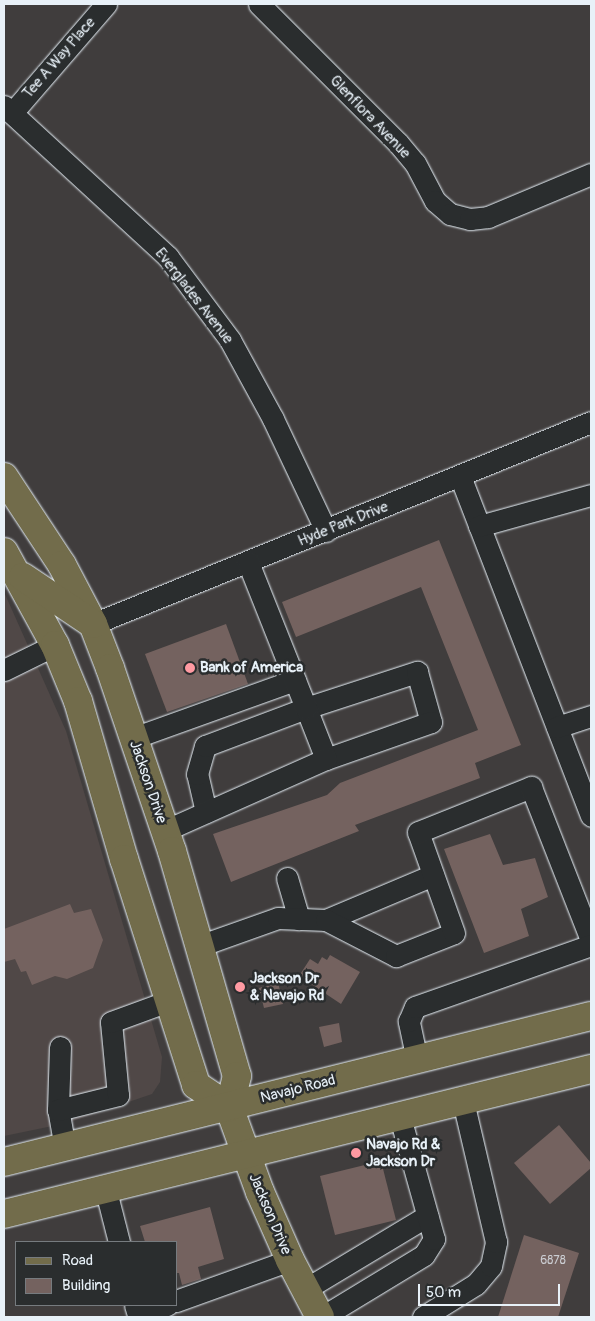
<!DOCTYPE html>
<html>
<head>
<meta charset="utf-8">
<style>
	body { margin:0 }
	#map { position:relative; width:595px; height:1321px; overflow:hidden; background:#403d3d; font-family:Pangolin,sans-serif }
	div>[style] { position:absolute }
	[style*='--x'] { left:calc(var(--x)*1px); top:calc(var(--y)*1px); width:calc(var(--w)*1px); rotate:calc(var(--a)*1deg) }
	.built>* { inset:0; background:#504847 }
	.building>* { inset:0; background:#74625f }
	.roads { filter:drop-shadow(0 0 1px #e8f1f8) drop-shadow(0 0 1px #e8f1f8) }
	.minor>* { height:21px; margin:-10.5px; padding:0 10.5px; transform-origin:10.5px; border-radius:10.5px; background:#2a2d2e }
	.major>* { height:28px; margin:-14px; padding:0 14px; transform-origin:14px; border-radius:14px; background:#726c4b }
	.dots>* { width:14px; height:14px; translate:-50% -50%; box-sizing:border-box; border:2px solid #2a2d2e; border-radius:50% }
	span { translate:-50% -50%; white-space:nowrap; text-align:center; line-height:1.15; -webkit-text-stroke:5px #2a2d2e; paint-order:stroke }
	.number-label { font-size:12px; color:#cbcdd2 }
	.number-label span { -webkit-text-stroke-width:0 }
	.street-label { font-size:15px; color:#e8f1f8 }
	.poi-label { font-size:15px; color:#e8f1f8; font-weight:700 }
	.left { translate:0 -50%; text-align:left }
	.frame { position:absolute; inset:0; border:5px solid #e8f1f8; pointer-events:none }
	.legend { position:absolute; left:15px; top:1241px; width:162px; height:65px; box-sizing:border-box; background:#2a2d2e; border:1px solid #767b7f; margin:0; padding:6px 9px; list-style:none; font-size:15px; color:#e8f1f8 }
	.legend li { display:flex; align-items:center; gap:10px; height:25px }
	.legend b { width:25px; border:1px solid #767b7f }
	.scale { position:absolute; left:418px; top:1284px; width:142px; height:22px; box-sizing:border-box; border:2px solid #e8f1f8; border-top:0; padding-left:6px; font-size:15px; line-height:18px; white-space:nowrap; color:#e8f1f8; -webkit-text-stroke:4px #2a2d2e; paint-order:stroke }
</style>
</head>
<body>
<div id="map">
	<div class="built">
		<i style="clip-path:polygon(4px 592px,66px 731px,162px 1057px,160px 1082px,152px 1094px,67px 1123px,4px 1136px)"></i>
	</div>
	<div class="building">
		<i style="clip-path:polygon(439px 540px,521px 745px,475px 763px,480px 778px,355px 825px,359px 831px,231px 882px,213px 834px,327px 795px,340px 783px,478px 730px,421px 587px,296px 637px,282px 602px)"></i>
		<i style="clip-path:polygon(226px 624px,248px 684px,167px 712px,145px 654px)"></i>
		<i style="clip-path:polygon(490px 834px,503px 865px,535px 858px,548px 897px,521px 909px,529px 936px,484px 953px,444px 849px)"></i>
		<i style="clip-path:polygon(70px 904px,74px 913px,91px 909px,103px 940px,93px 968px,67px 979px,55px 976px,32px 985px,26px 971px,21px 972px,15px 959px,4px 962px,4px 929px)"></i>
		<i style="clip-path:polygon(330px 955px,360px 972px,341px 1004px,299px 976px,310px 959px,318px 964px,322px 957px,327px 960px)"></i>
		<i style="clip-path:polygon(278px 982px,283px 1004px,264px 1008px,259px 988px)"></i>
		<i style="clip-path:polygon(339px 1023px,342px 1042px,324px 1047px,319px 1027px)"></i>
		<i style="clip-path:polygon(559px 1125px,591px 1163px,591px 1168px,550px 1204px,514px 1163px)"></i>
		<i style="clip-path:polygon(381px 1161px,396px 1220px,335px 1235px,320px 1176px)"></i>
		<i style="clip-path:polygon(210px 1207px,224px 1259px,198px 1267px,201px 1279px,182px 1285px,179px 1273px,176px 1273px,176px 1242px,145px 1242px,140px 1226px)"></i>
		<i style="clip-path:polygon(524px 1235px,579px 1253px,558px 1317px,498px 1317px)"></i>
	</div>
	<div class="roads">
		<div class="minor">
			<i style="--x:259;--y:4;--w:197;--a:45"></i>
			<i style="--x:398;--y:143;--w:26;--a:50"></i>
			<i style="--x:415;--y:163;--w:43;--a:62.2"></i>
			<i style="--x:435;--y:201;--w:20;--a:41"></i>
			<i style="--x:450;--y:214;--w:21;--a:14"></i>
			<i style="--x:470;--y:219;--w:18;--a:-6"></i>
			<i style="--x:488;--y:217;--w:112;--a:-22.7"></i>
			<i style="--x:4;--y:106;--w:223;--a:42.6"></i>
			<i style="--x:168;--y:257;--w:104;--a:53.2"></i>
			<i style="--x:230;--y:340;--w:90;--a:61.4"></i>
			<i style="--x:273;--y:419;--w:124;--a:64.7"></i>
			<i style="--x:12;--y:113;--w:144;--a:-49.2"></i>
			<i style="--x:460;--y:476;--w:364;--a:68.9"></i>
			<i style="--x:479;--y:526;--w:116;--a:-15.5"></i>
			<i style="--x:93;--y:624;--w:537;--a:-22.08"></i>
			<i style="--x:4;--y:670;--w:57;--a:-26.1"></i>
			<i style="--x:557;--y:727;--w:36;--a:-18"></i>
			<i style="--x:133;--y:738;--w:172;--a:-19.7"></i>
			<i style="--x:206;--y:812;--w:39;--a:-103"></i>
			<i style="--x:197;--y:774;--w:29;--a:-74"></i>
			<i style="--x:205;--y:746;--w:108;--a:-20.6"></i>
			<i style="--x:306;--y:708;--w:117;--a:-18"></i>
			<i style="--x:417;--y:672;--w:52;--a:74.4"></i>
			<i style="--x:431;--y:722;--w:111;--a:160.6"></i>
			<i style="--x:326;--y:759;--w:55;--a:-111.4"></i>
			<i style="--x:306;--y:708;--w:157;--a:-111.7"></i>
			<i style="--x:164;--y:831;--w:177;--a:-24"></i>
			<i style="--x:287;--y:878;--w:43;--a:73.7"></i>
			<i style="--x:326;--y:920;--w:116;--a:-22.8"></i>
			<i style="--x:199;--y:946;--w:84;--a:-19.5"></i>
			<i style="--x:278;--y:918;--w:48;--a:2.4"></i>
			<i style="--x:326;--y:920;--w:79;--a:27.2"></i>
			<i style="--x:396;--y:956;--w:62;--a:-21.6"></i>
			<i style="--x:454;--y:933;--w:107;--a:-109.6"></i>
			<i style="--x:418;--y:832;--w:122;--a:-21.7"></i>
			<i style="--x:531;--y:787;--w:164;--a:68.6"></i>
			<i style="--x:417;--y:1060;--w:40;--a:-102"></i>
			<i style="--x:409;--y:1021;--w:15;--a:-67"></i>
			<i style="--x:415;--y:1007;--w:187;--a:-19.4"></i>
			<i style="--x:58;--y:1110;--w:63;--a:-88.2"></i>
			<i style="--x:65;--y:1148;--w:39;--a:-100"></i>
			<i style="--x:58;--y:1110;--w:62;--a:-14"></i>
			<i style="--x:118;--y:1095;--w:73;--a:-95.5"></i>
			<i style="--x:111;--y:1022;--w:64;--a:-20.1"></i>
			<i style="--x:106;--y:1191;--w:53;--a:75.7"></i>
			<i style="--x:304;--y:1290;--w:144;--a:-31"></i>
			<i style="--x:176;--y:1301;--w:121;--a:-19.8"></i>
			<i style="--x:135;--y:1305;--w:10;--a:73"></i>
			<i style="--x:138;--y:1315;--w:31;--a:-19"></i>
			<i style="--x:322;--y:1317;--w:119;--a:-31.3"></i>
			<i style="--x:424;--y:1255;--w:19;--a:-58"></i>
			<i style="--x:434;--y:1239;--w:127;--a:-105.6"></i>
			<i style="--x:423;--y:1317;--w:62;--a:-31.9"></i>
			<i style="--x:476;--y:1284;--w:23;--a:-50"></i>
			<i style="--x:491;--y:1266;--w:25;--a:-78"></i>
			<i style="--x:496;--y:1242;--w:145;--a:-103.2"></i>
		</div>
		<div class="major">
			<i style="--x:4;--y:477;--w:105;--a:56.6"></i>
			<i style="--x:62;--y:565;--w:67;--a:62.3"></i>
			<i style="--x:93;--y:624;--w:47;--a:68.9"></i>
			<i style="--x:110;--y:668;--w:193;--a:71.3"></i>
			<i style="--x:172;--y:851;--w:234;--a:73.9"></i>
			<i style="--x:237;--y:1076;--w:32;--a:104"></i>
			<i style="--x:229;--y:1107;--w:90;--a:70"></i>
			<i style="--x:260;--y:1192;--w:74;--a:66.2"></i>
			<i style="--x:290;--y:1260;--w:64;--a:62.2"></i>
			<i style="--x:4;--y:552;--w:106;--a:61.3"></i>
			<i style="--x:55;--y:645;--w:61;--a:67.7"></i>
			<i style="--x:78;--y:701;--w:165;--a:73.8"></i>
			<i style="--x:124;--y:859;--w:237;--a:72.3"></i>
			<i style="--x:196;--y:1085;--w:40;--a:34"></i>
			<i style="--x:23;--y:577;--w:84;--a:33.9"></i>
			<i style="--x:4;--y:1162;--w:605;--a:-13.97"></i>
			<i style="--x:4;--y:1214;--w:605;--a:-13.88"></i>
		</div>
	</div>
	<div class="dots">
		<i style="left:190px;top:668px;background:#ff9aa2"></i>
		<i style="left:240px;top:987px;background:#ff9aa2"></i>
		<i style="left:356px;top:1153px;background:#ff9aa2"></i>
	</div>
	<div class="number-label">
		<span style="left:553px;top:1261px">6878</span>
	</div>
	<div class="street-label">
		<span style="left:59px;top:58px;rotate:-49deg">Tee A Way Place</span>
		<span style="left:370px;top:117px;rotate:46deg">Glenflora Avenue</span>
		<span style="left:194px;top:296px;rotate:52deg">Everglades Avenue</span>
		<span style="left:343px;top:524px;rotate:-22deg">Hyde Park Drive</span>
		<span style="left:148px;top:782px;rotate:71deg">Jackson Drive</span>
		<span style="left:298px;top:1089px;rotate:-14deg">Navajo Road</span>
		<span style="left:270px;top:1214px;rotate:67deg">Jackson Drive</span>
	</div>
	<div class="poi-label">
		<span class="left" style="left:200px;top:668px">Bank of America</span>
		<span class="left" style="left:250px;top:987px">Jackson Dr<br>&amp; Navajo Rd</span>
		<span class="left" style="left:366px;top:1153px">Navajo Rd &amp;<br>Jackson Dr</span>
	</div>
	<div class="frame"></div>
	<ul class="legend">
	<li><b style="height:6px;background:#726c4b"></b>Road</li>
	<li><b style="height:14px;background:#74625f"></b>Building</li>
	</ul>
	<div class="scale">50 m</div>
</div>
</body>
</html>
